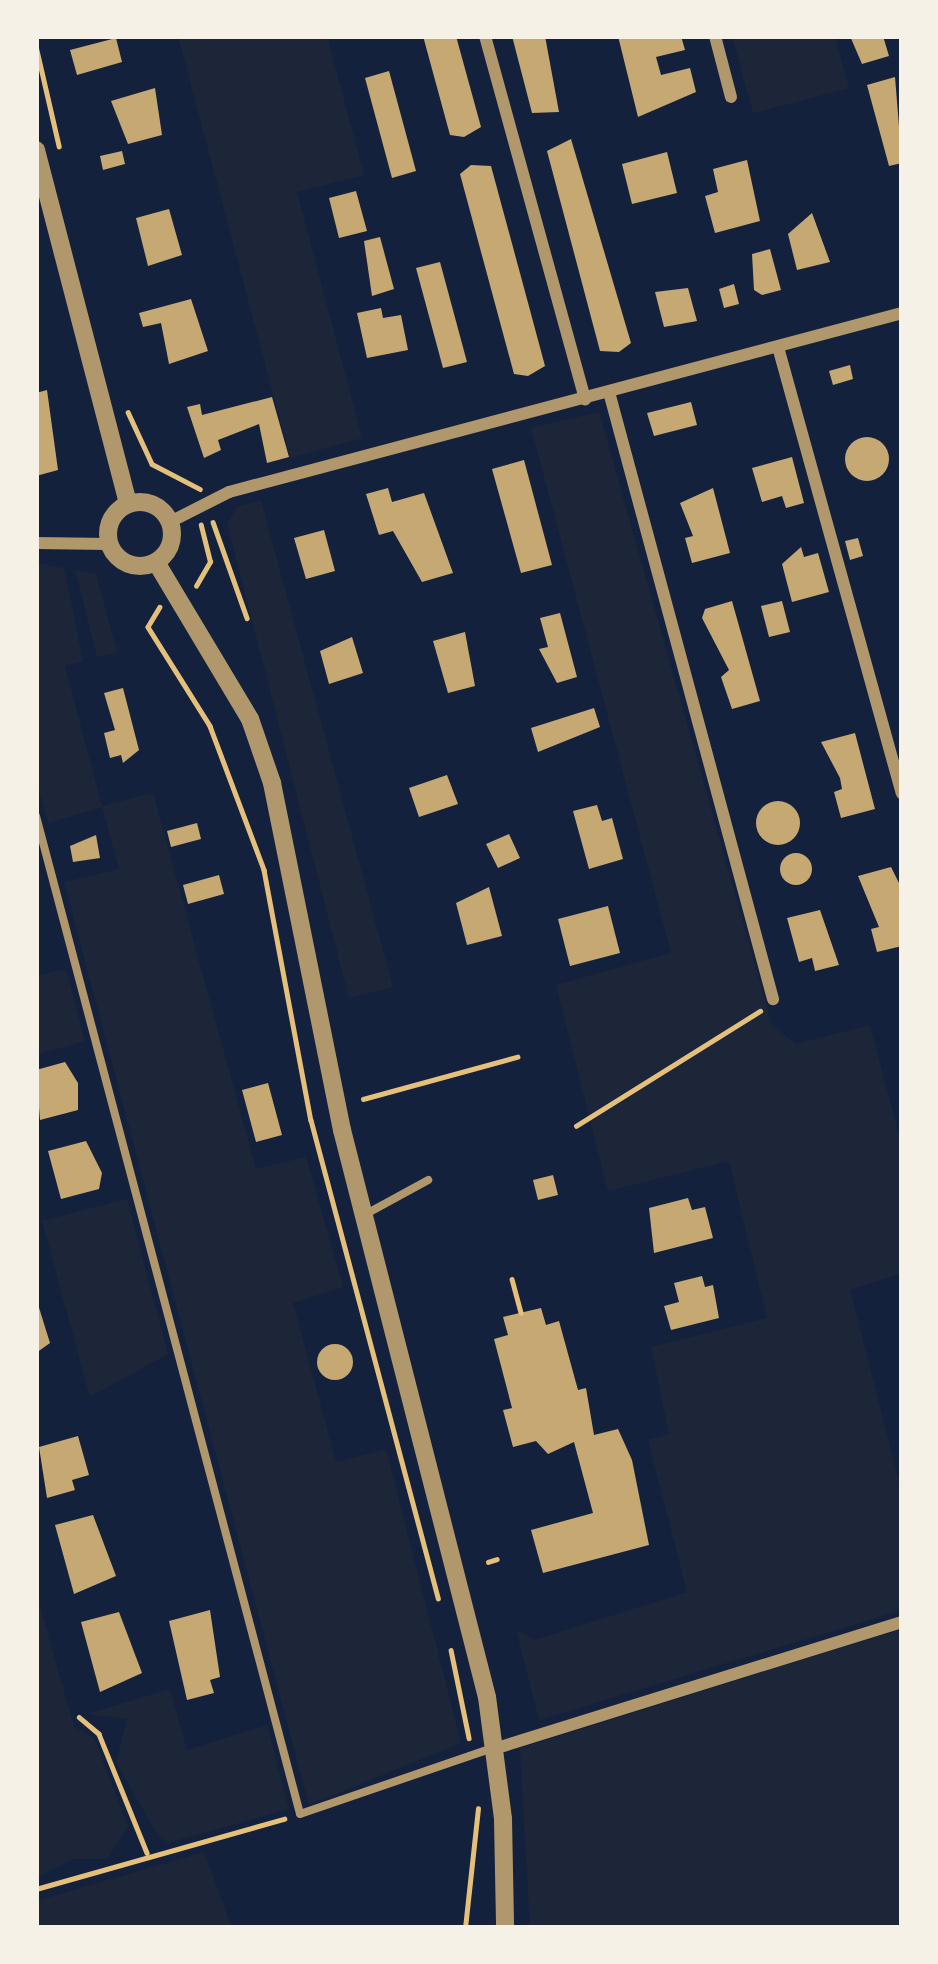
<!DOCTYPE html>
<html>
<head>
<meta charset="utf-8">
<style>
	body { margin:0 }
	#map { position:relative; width:938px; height:1964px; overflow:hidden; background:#14213d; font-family:"Fira Sans Condensed",sans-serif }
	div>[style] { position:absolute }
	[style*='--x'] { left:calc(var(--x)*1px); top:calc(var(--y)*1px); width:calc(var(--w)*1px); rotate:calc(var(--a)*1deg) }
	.green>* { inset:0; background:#1d2539 }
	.building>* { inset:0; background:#c6a872 }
	.round { border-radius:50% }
	.path>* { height:4.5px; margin:-2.25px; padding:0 2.25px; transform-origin:2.25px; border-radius:2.25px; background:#e5c07b }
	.service>* { height:8px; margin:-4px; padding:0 4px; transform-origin:4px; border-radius:4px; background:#b1986c }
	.minor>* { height:12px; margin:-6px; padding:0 6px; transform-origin:6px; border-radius:6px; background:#b1986c }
	.tertiary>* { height:18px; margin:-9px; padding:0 9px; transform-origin:9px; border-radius:9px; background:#b1986c }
	.tertiary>.ring { margin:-9px; padding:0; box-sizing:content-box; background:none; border:18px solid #b1986c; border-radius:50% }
	span { translate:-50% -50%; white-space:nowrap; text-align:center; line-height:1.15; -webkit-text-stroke:12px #f6f1e7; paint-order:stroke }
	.frame { position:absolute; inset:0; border:39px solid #f6f1e7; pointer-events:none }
</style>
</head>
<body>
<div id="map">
	<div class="green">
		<i style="clip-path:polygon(178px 36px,327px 36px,364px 175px,297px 192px,362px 438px,290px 458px)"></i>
		<i style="clip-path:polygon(732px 36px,835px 36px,849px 88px,753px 113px)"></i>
		<i style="clip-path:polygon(599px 412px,772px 1025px,796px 1044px,870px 1025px,902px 1147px,902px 1273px,850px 1290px,902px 1493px,902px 1610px,539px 1720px,516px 1630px,535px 1640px,687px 1592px,648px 1440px,669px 1434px,651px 1347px,767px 1318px,729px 1161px,608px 1191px,556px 985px,671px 953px,531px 428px)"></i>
		<i style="clip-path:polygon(261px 501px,393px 987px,349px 998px,227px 523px,238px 506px)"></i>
		<i style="clip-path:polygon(36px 563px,64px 568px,83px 661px,65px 666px,102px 806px,153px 793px,256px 1169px,306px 1157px,343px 1287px,293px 1303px,336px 1462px,386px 1449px,461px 1743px,309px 1805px,64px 882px,119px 869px,102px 807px,48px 823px,36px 779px)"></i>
		<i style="clip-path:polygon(75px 570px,96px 574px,117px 652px,97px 657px)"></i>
		<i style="clip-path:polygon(66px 969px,85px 1041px,36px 1055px,36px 976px)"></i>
		<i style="clip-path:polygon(127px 1199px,168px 1354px,90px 1397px,42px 1221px)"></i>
		<i style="clip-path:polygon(36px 1592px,74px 1727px,94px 1738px,128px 1827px,107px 1859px,73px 1859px,36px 1878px)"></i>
		<i style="clip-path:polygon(902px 1629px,902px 1928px,530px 1928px,520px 1748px)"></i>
		<i style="clip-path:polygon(170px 1689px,187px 1750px,267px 1725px,289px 1809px,168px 1843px,158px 1836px,116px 1762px,127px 1719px,87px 1714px)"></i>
		<i style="clip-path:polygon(204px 1852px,232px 1928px,36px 1928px,36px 1901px)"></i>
	</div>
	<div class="building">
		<i style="clip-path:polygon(423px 36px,456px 36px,481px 127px,464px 137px,450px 135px)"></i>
		<i style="clip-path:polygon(512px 36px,545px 36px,559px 112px,532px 113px)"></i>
		<i style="clip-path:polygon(618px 36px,681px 36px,685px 50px,656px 57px,661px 75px,690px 68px,696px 92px,638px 117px)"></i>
		<i style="clip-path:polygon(850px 36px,883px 36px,889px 56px,862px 64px)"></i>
		<i style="clip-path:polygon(116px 38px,122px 62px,77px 75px,70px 50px)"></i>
		<i style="clip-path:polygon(389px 71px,416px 171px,392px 178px,365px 78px)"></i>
		<i style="clip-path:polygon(895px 77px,902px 163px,889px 166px,867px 85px)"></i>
		<i style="clip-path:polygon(155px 88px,162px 135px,128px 144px,111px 101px)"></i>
		<i style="clip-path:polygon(571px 139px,631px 343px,619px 352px,600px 351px,547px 151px)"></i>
		<i style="clip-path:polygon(122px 151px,125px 164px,103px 170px,100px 156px)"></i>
		<i style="clip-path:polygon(667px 152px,677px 193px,632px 204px,622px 164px)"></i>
		<i style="clip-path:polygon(747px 160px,760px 221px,715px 233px,705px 196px,718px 192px,713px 169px)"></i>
		<i style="clip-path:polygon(471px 165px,491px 166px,527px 299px,545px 366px,528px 376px,514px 374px,460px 174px)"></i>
		<i style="clip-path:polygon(356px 191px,367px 231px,339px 238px,329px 198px)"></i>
		<i style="clip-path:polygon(169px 209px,182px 255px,148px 266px,136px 218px)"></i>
		<i style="clip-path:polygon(812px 213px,830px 262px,797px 270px,788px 234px)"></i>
		<i style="clip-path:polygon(380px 237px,394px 289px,372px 296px,364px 241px)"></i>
		<i style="clip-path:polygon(770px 249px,781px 290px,762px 295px,754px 290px,752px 254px)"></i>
		<i style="clip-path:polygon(440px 262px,467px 362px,443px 368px,416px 268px)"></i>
		<i style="clip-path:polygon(734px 284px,739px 304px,724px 308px,719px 289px)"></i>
		<i style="clip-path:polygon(688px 288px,697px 321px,664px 327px,655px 292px)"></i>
		<i style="clip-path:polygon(191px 299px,208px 351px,169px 364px,161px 323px,143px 327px,139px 313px)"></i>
		<i style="clip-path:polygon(381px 308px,383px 318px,401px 315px,408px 350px,367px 358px,357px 313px)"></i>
		<i style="clip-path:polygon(850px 365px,853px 379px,833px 385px,829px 371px)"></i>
		<i style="clip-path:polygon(47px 390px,58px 470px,36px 476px,36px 393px)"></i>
		<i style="clip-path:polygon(272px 397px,289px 457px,267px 463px,259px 424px,218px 440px,221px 450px,204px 458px,187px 407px,200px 404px,202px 415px)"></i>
		<i style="clip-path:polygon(691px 402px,697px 425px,654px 436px,647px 413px)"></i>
		<i class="round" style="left:845px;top:437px;width:44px;height:44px"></i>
		<i style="clip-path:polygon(792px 457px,804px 503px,786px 508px,782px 496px,762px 502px,752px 468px)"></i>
		<i style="clip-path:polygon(524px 460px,552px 565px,521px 573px,492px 469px)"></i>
		<i style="clip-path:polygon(388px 488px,392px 502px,424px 493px,453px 573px,422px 582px,393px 531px,379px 535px,366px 494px)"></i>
		<i style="clip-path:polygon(713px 488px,730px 553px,692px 563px,685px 538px,693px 536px,680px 503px)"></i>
		<i style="clip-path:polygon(324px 530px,335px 571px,306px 579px,294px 538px)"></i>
		<i style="clip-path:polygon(858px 538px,863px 556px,850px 560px,845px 541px)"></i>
		<i style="clip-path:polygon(801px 547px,804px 557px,818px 553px,829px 592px,792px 602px,782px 564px)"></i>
		<i style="clip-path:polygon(732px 601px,760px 701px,732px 709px,721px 677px,729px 670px,702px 618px,705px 609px)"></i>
		<i style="clip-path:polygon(782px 601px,790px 632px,769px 637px,761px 606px)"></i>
		<i style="clip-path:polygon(560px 613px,577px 677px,557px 683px,539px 649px,548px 647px,540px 618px)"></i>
		<i style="clip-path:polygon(465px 632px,475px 686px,448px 693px,433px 641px)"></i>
		<i style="clip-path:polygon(352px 637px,363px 673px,329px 684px,320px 651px)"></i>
		<i style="clip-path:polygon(123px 688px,139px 750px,123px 763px,121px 755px,110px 758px,104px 733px,115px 730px,104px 693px)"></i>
		<i style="clip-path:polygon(594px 708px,600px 727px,538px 752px,531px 728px)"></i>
		<i style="clip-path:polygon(855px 733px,875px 809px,841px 818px,834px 792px,842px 789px,840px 778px,821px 742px)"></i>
		<i style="clip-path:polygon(447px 775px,458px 804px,419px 817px,409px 788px)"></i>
		<i class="round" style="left:756px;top:801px;width:44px;height:44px"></i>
		<i style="clip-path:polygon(597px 805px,602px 821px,612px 818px,623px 859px,589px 869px,573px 811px)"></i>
		<i style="clip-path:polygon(197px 823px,201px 839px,171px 847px,167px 831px)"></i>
		<i style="clip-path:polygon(509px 834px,520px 858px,498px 868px,486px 844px)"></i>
		<i style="clip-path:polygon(96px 835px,100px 858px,73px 862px,70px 846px)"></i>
		<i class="round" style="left:780px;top:853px;width:32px;height:32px"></i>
		<i style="clip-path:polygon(891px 867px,901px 887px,902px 946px,877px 952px,871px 929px,879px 927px,858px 876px)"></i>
		<i style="clip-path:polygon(219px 875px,224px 894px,188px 904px,183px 885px)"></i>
		<i style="clip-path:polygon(489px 887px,502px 936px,467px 945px,456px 903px)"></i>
		<i style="clip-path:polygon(608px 906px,620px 953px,570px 966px,558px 919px)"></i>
		<i style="clip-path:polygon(820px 910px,839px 965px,815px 971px,812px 958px,799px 962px,787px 918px)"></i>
		<i style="clip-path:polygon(65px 1062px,78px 1083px,78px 1110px,40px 1120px,36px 1070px)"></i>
		<i style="clip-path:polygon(268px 1083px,282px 1135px,256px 1142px,242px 1090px)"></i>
		<i style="clip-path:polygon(86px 1141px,102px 1173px,99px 1189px,61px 1199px,48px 1151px)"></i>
		<i style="clip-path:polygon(553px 1175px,558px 1195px,538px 1200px,533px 1180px)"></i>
		<i style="clip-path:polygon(688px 1198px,692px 1210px,705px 1207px,713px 1238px,654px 1253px,649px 1208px)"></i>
		<i style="clip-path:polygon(702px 1276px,705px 1287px,713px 1285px,719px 1318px,671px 1330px,664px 1306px,679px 1302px,674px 1283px)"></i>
		<i style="clip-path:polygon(36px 1298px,50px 1343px,36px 1353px)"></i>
		<i style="clip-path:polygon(541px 1308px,546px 1325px,559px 1321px,578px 1390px,586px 1388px,594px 1435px,618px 1429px,632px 1460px,649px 1545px,543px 1573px,531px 1530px,593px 1513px,574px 1442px,548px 1454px,536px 1441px,513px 1447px,503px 1410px,512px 1408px,494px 1339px,508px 1335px,503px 1317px)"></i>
		<i class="round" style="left:317px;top:1344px;width:36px;height:36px"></i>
		<i style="clip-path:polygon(78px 1436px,89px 1475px,72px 1480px,75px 1490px,47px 1498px,39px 1447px)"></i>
		<i style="clip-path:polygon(93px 1515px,116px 1576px,74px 1594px,55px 1525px)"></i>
		<i style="clip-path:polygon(210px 1610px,220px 1677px,210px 1680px,214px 1693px,187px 1700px,169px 1621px)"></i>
		<i style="clip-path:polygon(119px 1612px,142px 1673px,100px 1692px,81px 1622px)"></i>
	</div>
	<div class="path">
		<i style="--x:36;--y:46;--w:103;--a:77"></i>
		<i style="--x:128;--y:412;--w:57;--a:65.2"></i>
		<i style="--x:152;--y:464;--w:54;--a:27.5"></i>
		<i style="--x:213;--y:522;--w:102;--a:70.5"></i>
		<i style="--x:196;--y:586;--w:28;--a:-60"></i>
		<i style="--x:210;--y:562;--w:38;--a:-104"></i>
		<i style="--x:160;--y:607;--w:23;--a:121"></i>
		<i style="--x:148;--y:627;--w:117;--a:57.9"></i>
		<i style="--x:210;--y:726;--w:154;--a:69.4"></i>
		<i style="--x:264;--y:870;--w:254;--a:79.4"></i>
		<i style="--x:311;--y:1120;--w:495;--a:75.1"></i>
		<i style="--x:363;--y:1099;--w:160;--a:-15.3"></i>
		<i style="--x:576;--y:1126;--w:217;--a:-32"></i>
		<i style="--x:512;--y:1279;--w:35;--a:75"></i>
		<i style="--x:488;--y:1562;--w:9;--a:-18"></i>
		<i style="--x:451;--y:1650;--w:90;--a:78.4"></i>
		<i style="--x:79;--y:1717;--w:26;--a:40"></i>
		<i style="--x:99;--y:1734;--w:128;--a:68"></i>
		<i style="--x:36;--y:1889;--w:258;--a:-15.8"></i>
		<i style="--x:465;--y:1928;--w:120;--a:-83.8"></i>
	</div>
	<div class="service">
		<i style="--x:36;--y:816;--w:1032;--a:75.18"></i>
		<i style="--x:300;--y:1814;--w:201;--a:-18.9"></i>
		<i style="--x:366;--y:1214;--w:71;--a:-28.7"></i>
	</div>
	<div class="minor">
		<i style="--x:485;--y:36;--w:377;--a:74.6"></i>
		<i style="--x:715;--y:36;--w:63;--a:75.3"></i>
		<i style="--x:778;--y:347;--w:463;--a:74.5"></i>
		<i style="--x:609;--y:392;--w:629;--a:74.88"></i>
		<i style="--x:170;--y:522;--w:66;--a:-27"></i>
		<i style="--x:229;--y:492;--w:696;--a:-14.89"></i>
		<i style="--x:36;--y:543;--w:72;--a:0.8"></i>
		<i style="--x:497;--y:1748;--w:424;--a:-17.3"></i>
	</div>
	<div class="tertiary">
		<i style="--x:36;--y:150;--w:365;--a:75.4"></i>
		<i class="ring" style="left:108px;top:502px;width:46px;height:46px"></i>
		<i style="--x:156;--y:562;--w:183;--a:59.1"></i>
		<i style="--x:250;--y:719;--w:68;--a:71"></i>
		<i style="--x:272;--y:783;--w:354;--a:78.6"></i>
		<i style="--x:342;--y:1130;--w:585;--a:75.66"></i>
		<i style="--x:487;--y:1697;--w:123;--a:82.5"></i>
		<i style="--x:503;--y:1819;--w:109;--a:88.9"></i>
	</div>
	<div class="frame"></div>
</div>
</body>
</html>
